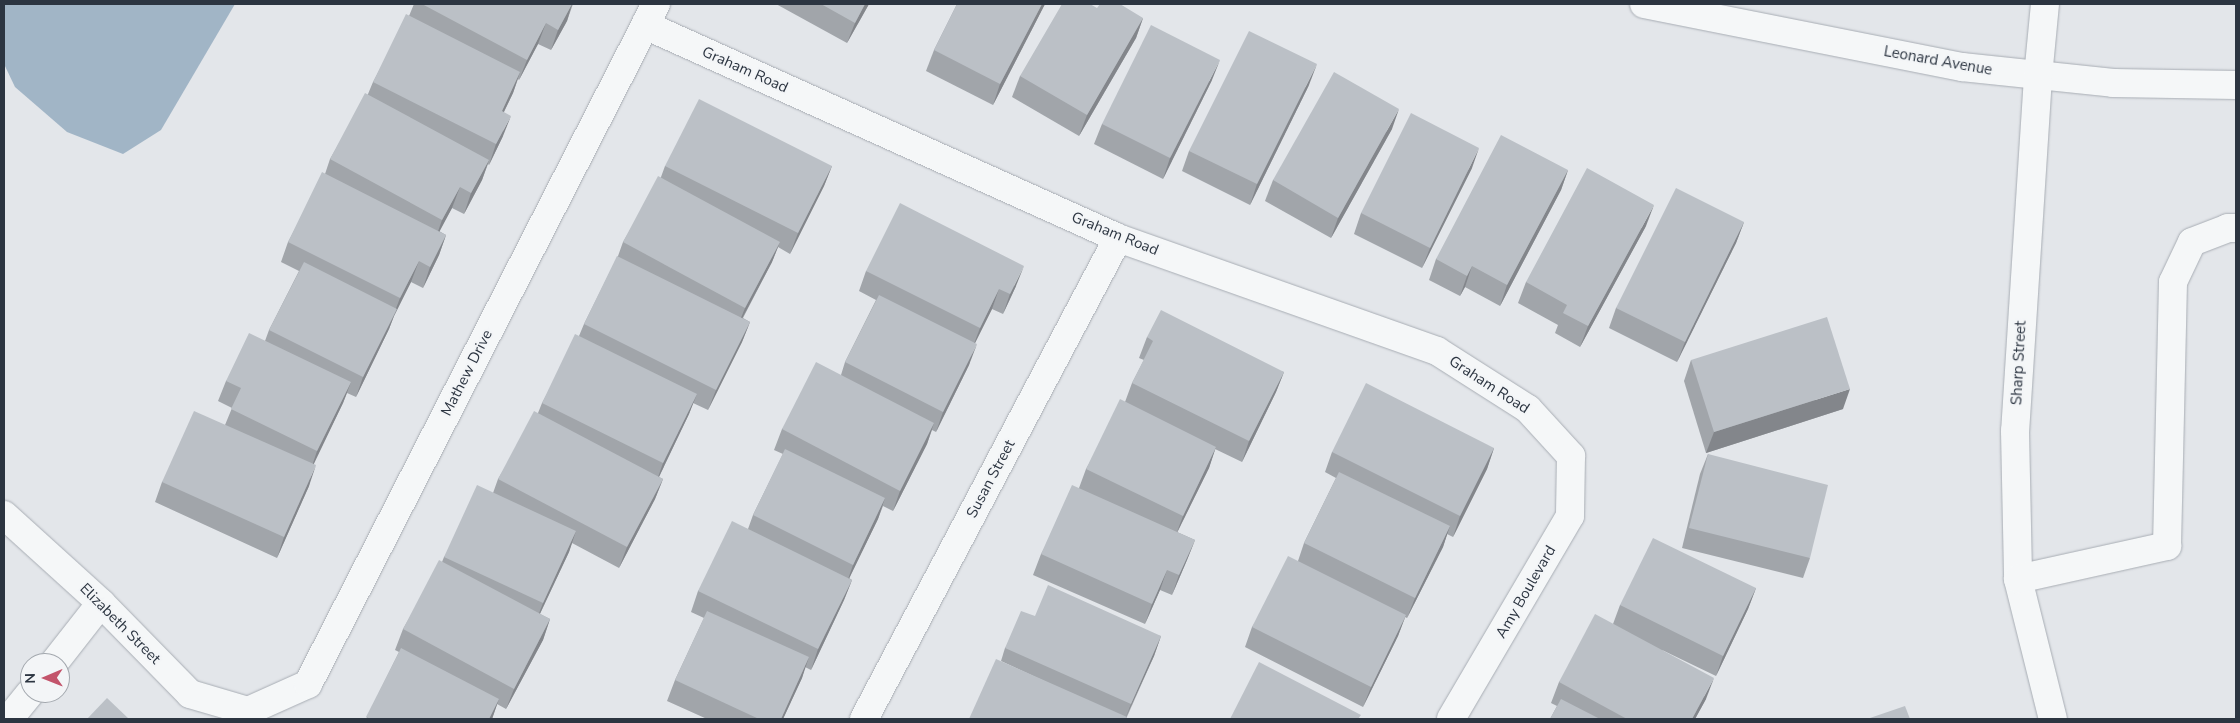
<!DOCTYPE html>
<html>
<head>
<meta charset="utf-8">
<style>
	body { margin:0 }
	#map { position:relative; width:2240px; height:723px; overflow:hidden; background:#e3e6ea; font-family:"Nunito Sans",sans-serif }
	div>[style] { position:absolute }
	[style*='--x'] { left:calc(var(--x)*1px); top:calc(var(--y)*1px); width:calc(var(--w)*1px); rotate:calc(var(--a)*1deg) }
	.water>* { inset:0; background:#a1b5c6 }
	.roads { filter:drop-shadow(0 0 1px #a8adb4) drop-shadow(0 0 1px #a8adb4) }
	.minor>* { height:28px; margin:-14px; padding:0 14px; transform-origin:14px; border-radius:14px; background:#f5f7f8 }
	.wall>* { inset:0; background:#a1a5aa }
	.shaded-wall>* { inset:0; background:#83868b }
	.building>* { inset:0; background:#bbc0c6 }
	span { translate:-50% -50%; white-space:nowrap; text-align:center; line-height:1.15; -webkit-text-stroke:4px #f3f5f7; paint-order:stroke }
	.street-label { font-size:15px; color:#2c3541 }
	.frame { position:absolute; inset:0; border:5px solid #2c3541; pointer-events:none }
	.north { position:absolute; left:20px; top:653px; width:50px; height:50px; box-sizing:border-box; background:#f3f5f7; border:1px solid #a3a8ae; border-radius:50%; rotate:269deg; font-size:14px; font-weight:700; line-height:20px; text-align:center; color:#2c3541 }
	.north::after { content:''; display:block; margin:auto; width:18px; height:22px; background:#c3546b; clip-path:polygon(50% 0,100% 100%,50% 72%,0 100%) }
</style>
</head>
<body>
<div id="map">
	<div class="water">
		<i style="clip-path:polygon(4px 4px,235px 4px,161px 130px,123px 154px,67px 132px,15px 87px,4px 64px)"></i>
	</div>
	<div class="roads">
		<div class="minor">
			<i style="--x:1644;--y:4;--w:324;--a:11.2"></i>
			<i style="--x:1962;--y:67;--w:152;--a:6"></i>
			<i style="--x:2113;--y:83;--w:123;--a:0.9"></i>
			<i style="--x:2045;--y:4;--w:73;--a:95.5"></i>
			<i style="--x:2038;--y:77;--w:355;--a:93.7"></i>
			<i style="--x:2015;--y:431;--w:148;--a:88.8"></i>
			<i style="--x:2018;--y:579;--w:144;--a:76"></i>
			<i style="--x:645;--y:25;--w:519;--a:24.24"></i>
			<i style="--x:1118;--y:238;--w:338;--a:19.5"></i>
			<i style="--x:1437;--y:351;--w:108;--a:32.5"></i>
			<i style="--x:1528;--y:409;--w:64;--a:47.5"></i>
			<i style="--x:1571;--y:456;--w:60;--a:91"></i>
			<i style="--x:1570;--y:516;--w:235;--a:120.4"></i>
			<i style="--x:4;--y:515;--w:131;--a:42.2"></i>
			<i style="--x:101;--y:603;--w:127;--a:45.6"></i>
			<i style="--x:190;--y:694;--w:60;--a:16.3"></i>
			<i style="--x:248;--y:711;--w:66;--a:-24.2"></i>
			<i style="--x:308;--y:684;--w:764;--a:-62.9"></i>
			<i style="--x:2018;--y:579;--w:153;--a:-12.5"></i>
			<i style="--x:2167;--y:546;--w:264;--a:-88.7"></i>
			<i style="--x:2173;--y:282;--w:44;--a:-64.6"></i>
			<i style="--x:2192;--y:242;--w:39;--a:-21"></i>
			<i style="--x:2228;--y:228;--w:8;--a:0"></i>
			<i style="--x:54;--y:663;--w:76;--a:-51.9"></i>
			<i style="--x:9;--y:719;--w:33;--a:-51"></i>
			<i style="--x:864;--y:719;--w:544;--a:-62.16"></i>
		</div>
	</div>
	<div class="wall">
		<i style="clip-path:polygon(414px 4px,573px 4px,567px 21px,551px 50px,538px 44px,519px 80px,518px 79px,513px 93px,504px 112px,503px 136px,489px 165px,488px 164px,482px 180px,464px 214px,452px 208px,439px 231px,446px 235px,439px 255px,423px 288px,411px 282px,394px 316px,389px 329px,356px 397px,347px 393px,343px 403px,313px 464px,309px 486px,277px 558px,155px 502px,162px 482px,225px 425px,232px 408px,218px 401px,226px 381px,265px 341px,269px 330px,299px 271px,281px 262px,288px 242px,325px 174px,330px 159px,368px 94px,373px 82px,409px 16px)"></i>
		<i style="clip-path:polygon(776px 4px,869px 4px,847px 43px)"></i>
		<i style="clip-path:polygon(957px 4px,1045px 4px,993px 105px,926px 71px,934px 50px)"></i>
		<i style="clip-path:polygon(1143px 18px,1136px 38px,1079px 136px,1012px 97px,1020px 76px)"></i>
		<i style="clip-path:polygon(1212px 80px,1163px 179px,1094px 144px,1102px 124px)"></i>
		<i style="clip-path:polygon(1309px 85px,1250px 205px,1182px 171px,1189px 151px)"></i>
		<i style="clip-path:polygon(1392px 129px,1331px 238px,1265px 201px,1273px 180px)"></i>
		<i style="clip-path:polygon(665px 166px,832px 166px,824px 186px,790px 254px,778px 247px,772px 262px,743px 318px,750px 322px,742px 342px,708px 410px,693px 403px,689px 414px,659px 477px,663px 479px,655px 499px,619px 568px,572px 543px,569px 552px,540px 614px,550px 619px,543px 640px,506px 709px,497px 704px,492px 719px,366px 719px,399px 652px,395px 650px,403px 629px,442px 562px,444px 557px,493px 493px,498px 479px,538px 413px,542px 403px,579px 336px,584px 324px,618px 256px,623px 242px,661px 177px)"></i>
		<i style="clip-path:polygon(1472px 168px,1422px 268px,1354px 234px,1361px 213px)"></i>
		<i style="clip-path:polygon(1568px 170px,1561px 190px,1500px 306px,1465px 287px,1460px 296px,1429px 280px,1436px 259px)"></i>
		<i style="clip-path:polygon(1744px 222px,1736px 243px,1677px 362px,1609px 328px,1616px 308px)"></i>
		<i style="clip-path:polygon(1646px 226px,1580px 347px,1555px 333px,1558px 325px,1518px 303px,1526px 282px)"></i>
		<i style="clip-path:polygon(866px 271px,1016px 286px,1003px 314px,992px 309px,975px 343px,969px 365px,936px 432px,932px 430px,927px 444px,893px 511px,883px 506px,878px 519px,849px 578px,852px 580px,844px 600px,811px 670px,805px 667px,802px 678px,783px 719px,707px 719px,667px 701px,675px 680px,704px 618px,691px 612px,698px 591px,748px 529px,753px 515px,783px 454px,774px 450px,782px 429px,841px 375px,845px 362px,876px 300px,859px 291px)"></i>
		<i style="clip-path:polygon(1147px 337px,1284px 372px,1276px 392px,1242px 462px,1215px 449px,1209px 468px,1177px 532px,1195px 540px,1187px 560px,1172px 595px,1160px 590px,1145px 624px,1033px 575px,1041px 554px,1079px 488px,1086px 469px,1125px 402px,1132px 383px,1144px 360px,1139px 358px)"></i>
		<i style="clip-path:polygon(1691px 360px,1843px 409px,1706px 453px,1684px 381px)"></i>
		<i style="clip-path:polygon(1494px 448px,1487px 469px,1453px 537px,1447px 534px,1443px 547px,1407px 618px,1405px 617px,1398px 636px,1363px 707px,1245px 647px,1252px 627px,1298px 561px,1304px 543px,1336px 478px,1325px 472px,1332px 452px)"></i>
		<i style="clip-path:polygon(1708px 454px,1810px 558px,1803px 578px,1682px 548px,1700px 474px)"></i>
		<i style="clip-path:polygon(1756px 588px,1748px 609px,1716px 676px,1662px 650px,1706px 699px,1695px 719px,1550px 719px,1557px 706px,1551px 703px,1559px 682px,1613px 624px,1620px 605px)"></i>
		<i style="clip-path:polygon(1035px 616px,1161px 636px,1154px 656px,1126px 719px,1001px 661px,1005px 648px)"></i>
	</div>
	<div class="shaded-wall">
		<i style="clip-path:polygon(572px 4px,567px 21px,551px 50px,558px 30px)"></i>
		<i style="clip-path:polygon(865px 4px,869px 4px,847px 43px,855px 23px)"></i>
		<i style="clip-path:polygon(1042px 4px,1045px 4px,993px 105px,1000px 84px)"></i>
		<i style="clip-path:polygon(1143px 18px,1136px 38px,1079px 136px,1087px 115px)"></i>
		<i style="clip-path:polygon(546px 23px,538px 44px,519px 80px,527px 60px)"></i>
		<i style="clip-path:polygon(1220px 60px,1212px 80px,1163px 179px,1170px 158px)"></i>
		<i style="clip-path:polygon(1317px 64px,1309px 85px,1250px 205px,1257px 184px)"></i>
		<i style="clip-path:polygon(520px 72px,513px 93px,494px 132px,502px 111px)"></i>
		<i style="clip-path:polygon(1399px 109px,1392px 129px,1331px 238px,1338px 218px)"></i>
		<i style="clip-path:polygon(511px 116px,503px 136px,489px 165px,496px 144px)"></i>
		<i style="clip-path:polygon(1479px 148px,1472px 168px,1422px 268px,1430px 248px)"></i>
		<i style="clip-path:polygon(489px 160px,482px 180px,464px 214px,471px 193px)"></i>
		<i style="clip-path:polygon(832px 166px,824px 186px,790px 254px,798px 233px)"></i>
		<i style="clip-path:polygon(1568px 170px,1561px 190px,1500px 306px,1507px 285px)"></i>
		<i style="clip-path:polygon(460px 187px,452px 208px,435px 240px,442px 220px)"></i>
		<i style="clip-path:polygon(1654px 205px,1646px 226px,1580px 347px,1588px 326px)"></i>
		<i style="clip-path:polygon(1744px 222px,1736px 243px,1677px 362px,1685px 342px)"></i>
		<i style="clip-path:polygon(446px 235px,439px 255px,423px 288px,430px 267px)"></i>
		<i style="clip-path:polygon(780px 242px,772px 262px,737px 328px,745px 308px)"></i>
		<i style="clip-path:polygon(419px 261px,411px 282px,394px 316px,389px 329px,356px 397px,363px 377px,395px 311px,400px 298px)"></i>
		<i style="clip-path:polygon(1024px 266px,1016px 286px,1003px 314px,1010px 294px)"></i>
		<i style="clip-path:polygon(1472px 266px,1465px 287px,1460px 296px,1467px 276px)"></i>
		<i style="clip-path:polygon(999px 289px,992px 309px,972px 349px,980px 328px)"></i>
		<i style="clip-path:polygon(750px 322px,742px 342px,708px 410px,716px 390px)"></i>
		<i style="clip-path:polygon(977px 344px,969px 365px,936px 432px,943px 412px)"></i>
		<i style="clip-path:polygon(1284px 372px,1276px 392px,1242px 462px,1249px 441px)"></i>
		<i style="clip-path:polygon(351px 382px,343px 403px,310px 472px,317px 451px)"></i>
		<i style="clip-path:polygon(1850px 389px,1843px 409px,1706px 453px,1714px 432px)"></i>
		<i style="clip-path:polygon(697px 394px,689px 414px,656px 483px,663px 463px)"></i>
		<i style="clip-path:polygon(934px 423px,927px 444px,893px 511px,900px 491px)"></i>
		<i style="clip-path:polygon(1216px 447px,1209px 468px,1175px 537px,1183px 516px)"></i>
		<i style="clip-path:polygon(1494px 448px,1487px 469px,1453px 537px,1460px 516px)"></i>
		<i style="clip-path:polygon(316px 465px,309px 486px,277px 558px,284px 537px)"></i>
		<i style="clip-path:polygon(663px 479px,655px 499px,619px 568px,627px 547px)"></i>
		<i style="clip-path:polygon(885px 498px,878px 519px,846px 585px,853px 565px)"></i>
		<i style="clip-path:polygon(1450px 526px,1443px 547px,1407px 618px,1415px 598px)"></i>
		<i style="clip-path:polygon(576px 531px,569px 552px,535px 624px,543px 603px)"></i>
		<i style="clip-path:polygon(1195px 540px,1187px 560px,1172px 595px,1179px 575px)"></i>
		<i style="clip-path:polygon(1167px 570px,1160px 590px,1145px 624px,1152px 604px)"></i>
		<i style="clip-path:polygon(852px 580px,844px 600px,811px 670px,818px 649px)"></i>
		<i style="clip-path:polygon(1756px 588px,1748px 609px,1716px 676px,1723px 656px)"></i>
		<i style="clip-path:polygon(1406px 615px,1398px 636px,1363px 707px,1371px 687px)"></i>
		<i style="clip-path:polygon(550px 619px,543px 640px,506px 709px,514px 689px)"></i>
		<i style="clip-path:polygon(1161px 636px,1154px 656px,1125px 719px,1131px 704px)"></i>
		<i style="clip-path:polygon(809px 657px,802px 678px,783px 719px,781px 719px)"></i>
		<i style="clip-path:polygon(1714px 678px,1706px 699px,1695px 719px,1692px 719px)"></i>
		<i style="clip-path:polygon(499px 699px,492px 719px,489px 719px)"></i>
	</div>
	<div class="building">
		<i style="clip-path:polygon(422px 4px,572px 4px,558px 30px,546px 23px,527px 60px)"></i>
		<i style="clip-path:polygon(821px 4px,865px 4px,855px 23px)"></i>
		<i style="clip-path:polygon(957px 4px,1042px 4px,1000px 84px,934px 50px)"></i>
		<i style="clip-path:polygon(1062px 4px,1090px 4px,1097px 8px,1100px 4px,1120px 4px,1143px 18px,1087px 115px,1020px 76px)"></i>
		<i style="clip-path:polygon(406px 14px,520px 72px,502px 111px,511px 116px,496px 144px,373px 82px)"></i>
		<i style="clip-path:polygon(1151px 25px,1220px 60px,1170px 158px,1102px 124px)"></i>
		<i style="clip-path:polygon(1249px 31px,1317px 64px,1257px 184px,1189px 151px)"></i>
		<i style="clip-path:polygon(1334px 72px,1399px 109px,1338px 218px,1273px 180px)"></i>
		<i style="clip-path:polygon(365px 93px,489px 160px,471px 193px,460px 187px,442px 220px,330px 159px)"></i>
		<i style="clip-path:polygon(699px 99px,832px 166px,798px 233px,665px 166px)"></i>
		<i style="clip-path:polygon(1411px 113px,1479px 148px,1430px 248px,1361px 213px)"></i>
		<i style="clip-path:polygon(1501px 135px,1568px 170px,1507px 285px,1472px 266px,1467px 276px,1436px 259px)"></i>
		<i style="clip-path:polygon(1587px 168px,1654px 205px,1588px 326px,1563px 313px,1567px 305px,1526px 282px)"></i>
		<i style="clip-path:polygon(322px 172px,446px 235px,430px 267px,419px 261px,400px 298px,288px 242px)"></i>
		<i style="clip-path:polygon(658px 176px,780px 242px,745px 308px,623px 242px)"></i>
		<i style="clip-path:polygon(1676px 188px,1744px 222px,1685px 342px,1616px 308px)"></i>
		<i style="clip-path:polygon(900px 203px,1024px 266px,1010px 294px,999px 289px,980px 328px,866px 271px)"></i>
		<i style="clip-path:polygon(617px 256px,750px 322px,716px 390px,584px 324px)"></i>
		<i style="clip-path:polygon(304px 262px,397px 309px,363px 377px,269px 330px)"></i>
		<i style="clip-path:polygon(879px 295px,977px 344px,943px 412px,845px 362px)"></i>
		<i style="clip-path:polygon(1161px 310px,1284px 372px,1249px 441px,1132px 383px,1153px 341px,1147px 337px)"></i>
		<i style="clip-path:polygon(1827px 317px,1850px 389px,1714px 432px,1691px 360px)"></i>
		<i style="clip-path:polygon(249px 333px,351px 382px,317px 451px,231px 409px,241px 388px,226px 381px)"></i>
		<i style="clip-path:polygon(575px 334px,697px 394px,663px 463px,542px 403px)"></i>
		<i style="clip-path:polygon(816px 362px,934px 423px,900px 491px,782px 429px)"></i>
		<i style="clip-path:polygon(1366px 383px,1494px 448px,1460px 516px,1332px 452px)"></i>
		<i style="clip-path:polygon(1120px 399px,1216px 447px,1183px 516px,1086px 469px)"></i>
		<i style="clip-path:polygon(194px 411px,316px 465px,284px 537px,162px 482px)"></i>
		<i style="clip-path:polygon(534px 411px,663px 479px,627px 547px,498px 479px)"></i>
		<i style="clip-path:polygon(785px 449px,885px 498px,853px 565px,753px 515px)"></i>
		<i style="clip-path:polygon(1708px 454px,1828px 485px,1810px 558px,1689px 528px)"></i>
		<i style="clip-path:polygon(1339px 472px,1450px 526px,1415px 598px,1304px 543px)"></i>
		<i style="clip-path:polygon(477px 485px,576px 531px,543px 603px,444px 557px)"></i>
		<i style="clip-path:polygon(1072px 485px,1195px 540px,1179px 575px,1167px 570px,1152px 604px,1041px 554px)"></i>
		<i style="clip-path:polygon(732px 521px,852px 580px,818px 649px,698px 591px)"></i>
		<i style="clip-path:polygon(1653px 538px,1756px 588px,1723px 656px,1620px 605px)"></i>
		<i style="clip-path:polygon(1288px 556px,1406px 615px,1371px 687px,1252px 627px)"></i>
		<i style="clip-path:polygon(439px 560px,550px 619px,514px 689px,403px 629px)"></i>
		<i style="clip-path:polygon(1048px 585px,1161px 636px,1131px 704px,1005px 648px,1021px 611px,1035px 616px)"></i>
		<i style="clip-path:polygon(707px 611px,809px 657px,781px 719px,759px 719px,675px 680px)"></i>
		<i style="clip-path:polygon(1595px 614px,1714px 678px,1692px 719px,1627px 719px,1559px 682px)"></i>
		<i style="clip-path:polygon(401px 648px,499px 699px,489px 719px,371px 719px,366px 717px)"></i>
		<i style="clip-path:polygon(996px 659px,1127px 717px,1126px 719px,969px 719px)"></i>
		<i style="clip-path:polygon(1259px 662px,1361px 715px,1358px 719px,1230px 719px)"></i>
		<i style="clip-path:polygon(107px 698px,129px 719px,87px 719px)"></i>
		<i style="clip-path:polygon(1561px 699px,1600px 719px,1550px 719px)"></i>
		<i style="clip-path:polygon(1905px 706px,1910px 719px,1867px 719px)"></i>
	</div>
	<div class="street-label">
		<span style="left:1938px;top:61px;rotate:10deg">Leonard Avenue</span>
		<span style="left:745px;top:70px;rotate:24deg">Graham Road</span>
		<span style="left:1115px;top:234px;rotate:22deg">Graham Road</span>
		<span style="left:2019px;top:363px;rotate:-87deg">Sharp Street</span>
		<span style="left:467px;top:373px;rotate:-63deg">Mathew Drive</span>
		<span style="left:1489px;top:385px;rotate:33deg">Graham Road</span>
		<span style="left:991px;top:479px;rotate:-62deg">Susan Street</span>
		<span style="left:1526px;top:592px;rotate:-60deg">Amy Boulevard</span>
		<span style="left:120px;top:624px;rotate:45deg">Elizabeth Street</span>
	</div>
	<div class="frame"></div>
	<div class="north">N</div>
</div>
</body>
</html>
